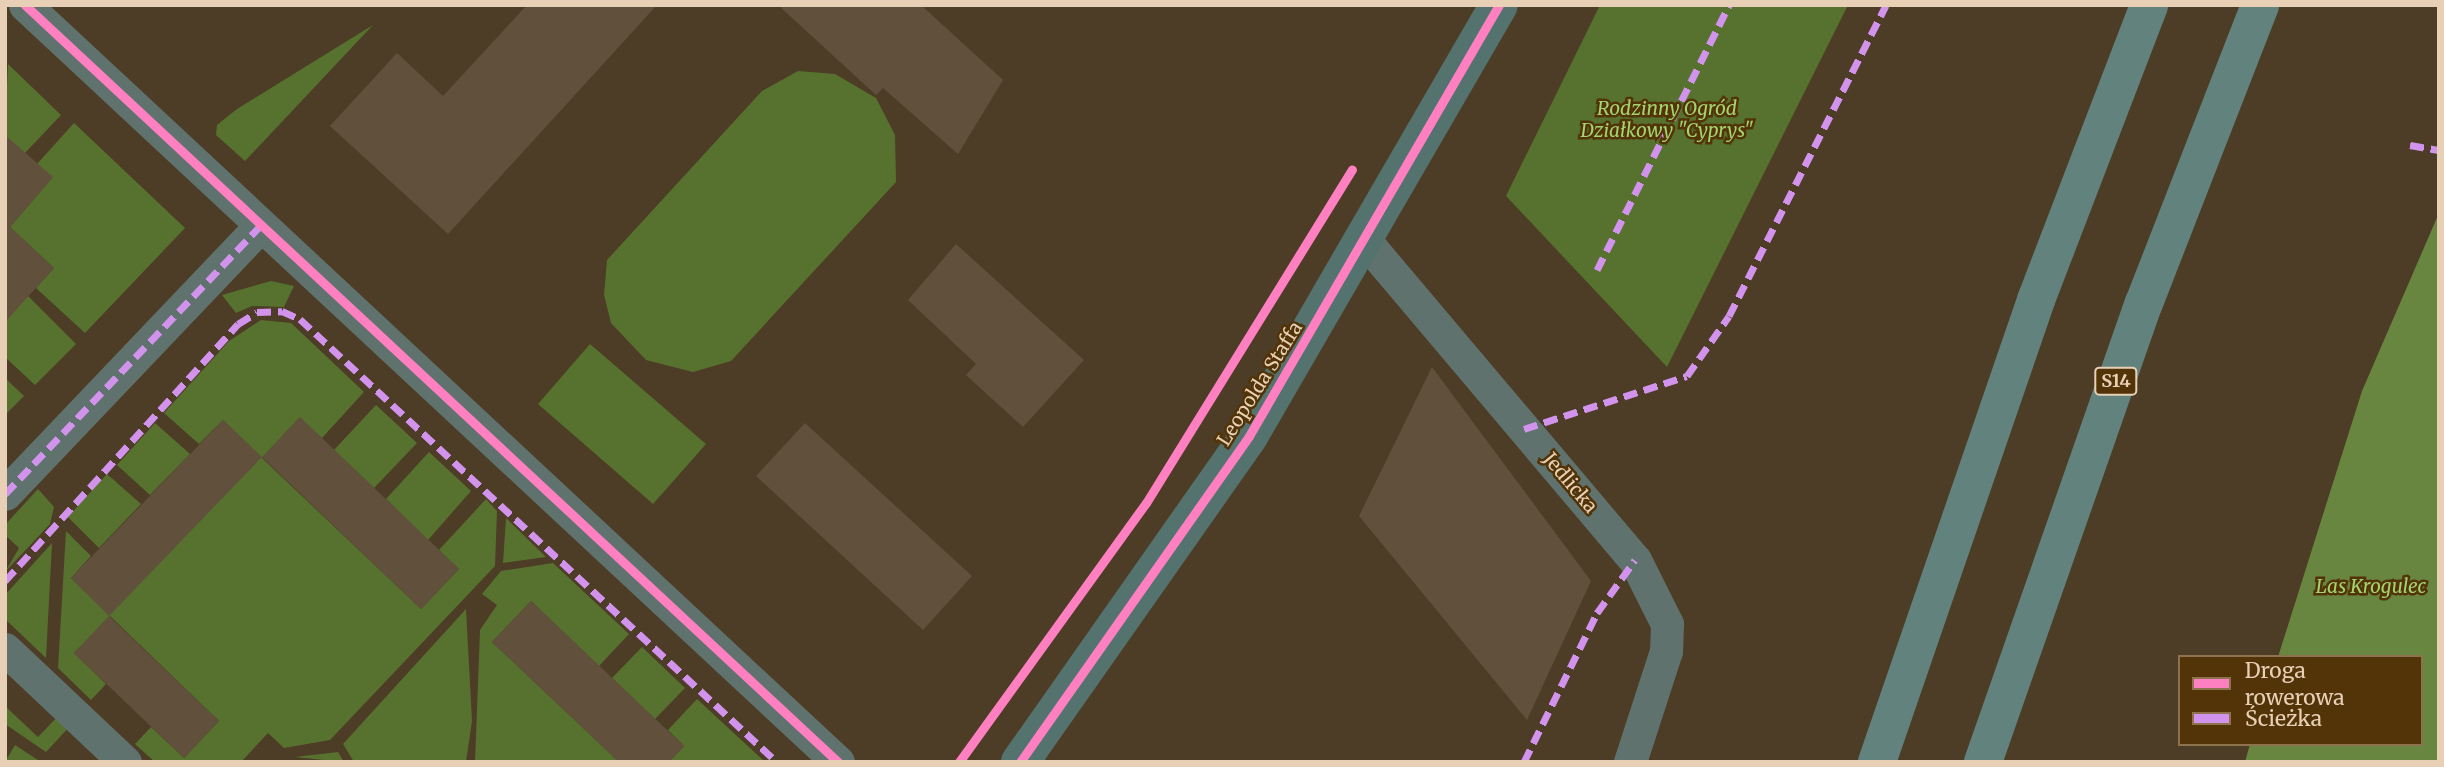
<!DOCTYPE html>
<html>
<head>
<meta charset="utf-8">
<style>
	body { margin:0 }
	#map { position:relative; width:2444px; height:767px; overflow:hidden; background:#4d3c26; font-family:Merriweather,serif }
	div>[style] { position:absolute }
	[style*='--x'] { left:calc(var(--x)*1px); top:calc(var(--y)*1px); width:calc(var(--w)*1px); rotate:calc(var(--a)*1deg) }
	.green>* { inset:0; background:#57722f }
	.forest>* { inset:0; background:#688640 }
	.building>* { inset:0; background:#61513c }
	.street>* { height:33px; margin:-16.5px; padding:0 16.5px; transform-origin:16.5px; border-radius:16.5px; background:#60726d }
	.secondary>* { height:38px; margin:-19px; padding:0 19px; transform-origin:19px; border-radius:19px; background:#55736e }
	.highway>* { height:38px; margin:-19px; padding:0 19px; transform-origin:19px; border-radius:19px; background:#61827d }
	.quiet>* { height:7px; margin-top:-3.5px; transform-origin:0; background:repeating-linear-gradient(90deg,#d193ec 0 14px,transparent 0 21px) }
	.cycleway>* { height:9px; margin:-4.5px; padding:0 4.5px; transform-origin:4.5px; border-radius:4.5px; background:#ff80c0 }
	span { translate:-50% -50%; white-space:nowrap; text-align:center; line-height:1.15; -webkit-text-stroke:5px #523408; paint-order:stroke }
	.shield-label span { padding:2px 5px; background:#523408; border:2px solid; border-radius:5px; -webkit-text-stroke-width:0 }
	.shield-label { font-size:18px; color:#e7d0b6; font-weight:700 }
	.park-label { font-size:19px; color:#a3d56e; font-style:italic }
	.street-label { font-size:19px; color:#e7d0b6 }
	.frame { position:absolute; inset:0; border:7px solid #e7d0b6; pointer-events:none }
	.legend { position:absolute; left:2178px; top:655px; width:245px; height:91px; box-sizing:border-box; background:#523408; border:2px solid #8e724e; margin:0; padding:9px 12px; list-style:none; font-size:21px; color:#e7d0b6 }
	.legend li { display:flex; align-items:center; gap:14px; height:35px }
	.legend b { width:35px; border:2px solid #8e724e }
</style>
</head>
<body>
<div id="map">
	<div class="green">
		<i style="clip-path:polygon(1600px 5px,1848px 5px,1667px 367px,1506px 196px)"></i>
		<i style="clip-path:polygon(373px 25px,245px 161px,216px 135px,217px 125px,237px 109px)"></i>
		<i style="clip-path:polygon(8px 64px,61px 115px,25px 153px,5px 136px)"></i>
		<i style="clip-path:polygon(798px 71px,835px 74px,876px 98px,895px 135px,896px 182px,731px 361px,693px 372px,646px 360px,611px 323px,604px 295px,607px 260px,762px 91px)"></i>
		<i style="clip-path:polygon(74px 123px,185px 228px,85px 333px,36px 288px,54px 268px,10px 227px,52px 178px,37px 164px)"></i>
		<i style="clip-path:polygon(271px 281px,294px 286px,284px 307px,252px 306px,236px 313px,222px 295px)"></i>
		<i style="clip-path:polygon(28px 296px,76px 344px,35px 385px,5px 357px,5px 321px)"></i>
		<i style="clip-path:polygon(261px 320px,291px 323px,364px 392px,322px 438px,299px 418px,262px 458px,421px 609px,459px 569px,439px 550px,486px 499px,497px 511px,495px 566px,330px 740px,284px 748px,268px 733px,241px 762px,155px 762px,135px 744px,151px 727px,184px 758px,219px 721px,110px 616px,74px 653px,106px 684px,91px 700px,58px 668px,66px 531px,91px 556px,71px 578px,109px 615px,261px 457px,223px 420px,199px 444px,164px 413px,229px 341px)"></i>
		<i style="clip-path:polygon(590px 344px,706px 444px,653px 504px,538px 404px)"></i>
		<i style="clip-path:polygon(5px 378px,24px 396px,5px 415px)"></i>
		<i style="clip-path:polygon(376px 405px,417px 443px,374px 488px,334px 450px)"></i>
		<i style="clip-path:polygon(155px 423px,190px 454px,150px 495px,117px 465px)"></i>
		<i style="clip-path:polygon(429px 452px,471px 491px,428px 540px,386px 499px)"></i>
		<i style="clip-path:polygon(107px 474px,141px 504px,99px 548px,68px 517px)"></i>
		<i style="clip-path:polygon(38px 489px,54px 507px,50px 524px,5px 572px,19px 548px,5px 535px,5px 525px)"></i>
		<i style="clip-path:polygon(506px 518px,546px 557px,503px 563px)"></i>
		<i style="clip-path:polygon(52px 543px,46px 658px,5px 619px,5px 595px)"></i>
		<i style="clip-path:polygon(553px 563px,629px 634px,599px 666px,531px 601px,492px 642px,619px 762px,475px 762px,480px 630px,497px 605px,482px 594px,501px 571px)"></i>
		<i style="clip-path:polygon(466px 609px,472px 721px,466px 762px,354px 762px,343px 744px)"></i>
		<i style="clip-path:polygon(642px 647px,685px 688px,655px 719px,612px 678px)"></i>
		<i style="clip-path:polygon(697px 699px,765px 762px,669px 762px,684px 746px,668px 730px)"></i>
		<i style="clip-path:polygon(5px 706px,38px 737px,60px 714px,72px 724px,46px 752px,5px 724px)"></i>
		<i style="clip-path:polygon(15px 745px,41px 762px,5px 762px)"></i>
		<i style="clip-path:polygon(338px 752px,344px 762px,295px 757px)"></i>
	</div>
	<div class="forest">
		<i style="clip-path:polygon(2439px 213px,2439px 762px,2245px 762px,2250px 744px,2421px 744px,2421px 657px,2278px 657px,2362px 391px)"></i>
	</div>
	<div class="building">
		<i style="clip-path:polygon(527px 5px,657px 5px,448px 234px,330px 126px,397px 53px,443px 96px)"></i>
		<i style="clip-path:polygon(778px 5px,921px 5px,1003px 80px,958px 154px,883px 88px,876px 95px)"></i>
		<i style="clip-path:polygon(5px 135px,53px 177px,10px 227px,54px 268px,5px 322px)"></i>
		<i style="clip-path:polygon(956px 244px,1084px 360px,1023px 427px,966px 375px,976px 364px,908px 300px)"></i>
		<i style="clip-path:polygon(1432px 367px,1591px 581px,1527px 720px,1359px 516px)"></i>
		<i style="clip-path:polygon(300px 417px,459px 569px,421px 609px,262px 457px)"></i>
		<i style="clip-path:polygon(223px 420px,262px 457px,109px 616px,71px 578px)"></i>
		<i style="clip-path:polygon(805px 423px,972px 576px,923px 630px,756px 476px)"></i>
		<i style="clip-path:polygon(531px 601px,684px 746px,669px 762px,619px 762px,492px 642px)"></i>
		<i style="clip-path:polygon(109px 616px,219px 721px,184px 758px,74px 653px)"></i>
	</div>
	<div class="street">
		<i style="--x:25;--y:5;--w:1111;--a:42.96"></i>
		<i style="--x:1366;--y:242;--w:417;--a:49.8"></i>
		<i style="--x:1635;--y:560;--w:72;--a:63.4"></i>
		<i style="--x:1667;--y:624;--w:27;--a:92"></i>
		<i style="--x:1666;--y:651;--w:117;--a:108"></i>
		<i style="--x:5;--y:494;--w:370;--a:-46.4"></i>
		<i style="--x:5;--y:649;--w:165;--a:43.3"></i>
	</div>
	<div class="secondary">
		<i style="--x:1020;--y:762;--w:398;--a:-54.9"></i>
		<i style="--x:1249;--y:436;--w:498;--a:-59.9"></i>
	</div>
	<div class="highway">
		<i style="--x:1877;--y:762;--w:489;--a:-71"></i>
		<i style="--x:2036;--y:300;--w:316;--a:-69"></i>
		<i style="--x:1983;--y:762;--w:486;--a:-70.7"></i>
		<i style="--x:2144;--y:303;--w:320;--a:-68.7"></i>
	</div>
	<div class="quiet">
		<i style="--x:2410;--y:145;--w:29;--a:10"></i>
		<i style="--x:1597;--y:270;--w:296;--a:-63.5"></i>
		<i style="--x:1524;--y:429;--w:171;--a:-18"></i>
		<i style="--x:1687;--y:376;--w:73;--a:-55"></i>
		<i style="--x:1729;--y:316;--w:348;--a:-63.2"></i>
		<i style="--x:5;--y:494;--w:370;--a:-46.4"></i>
		<i style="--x:5;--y:581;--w:347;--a:-47.8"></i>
		<i style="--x:238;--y:324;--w:22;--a:-32"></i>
		<i style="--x:257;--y:312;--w:25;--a:-2"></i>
		<i style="--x:282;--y:311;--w:20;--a:24"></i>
		<i style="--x:300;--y:319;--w:651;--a:42.88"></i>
		<i style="--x:1524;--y:762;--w:166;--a:-63.9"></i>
		<i style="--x:1597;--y:613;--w:65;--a:-54.4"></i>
	</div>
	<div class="cycleway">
		<i style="--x:25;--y:5;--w:1111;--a:42.96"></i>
		<i style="--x:959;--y:762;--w:319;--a:-54.2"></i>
		<i style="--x:1146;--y:503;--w:392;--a:-58.3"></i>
		<i style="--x:1020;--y:762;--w:398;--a:-54.9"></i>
		<i style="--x:1249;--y:436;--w:498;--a:-59.9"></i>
	</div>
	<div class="shield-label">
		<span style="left:2116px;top:381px">S14</span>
	</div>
	<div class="park-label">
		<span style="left:1667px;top:120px">Rodzinny Ogród<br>Działkowy "Cyprys"</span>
		<span style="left:2371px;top:587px">Las Krogulec</span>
	</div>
	<div class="street-label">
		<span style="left:1260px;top:384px;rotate:-58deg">Leopolda Staffa</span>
		<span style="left:1570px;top:483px;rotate:50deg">Jedlicka</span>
	</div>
	<div class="frame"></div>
	<ul class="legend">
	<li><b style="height:9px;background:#ff80c0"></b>Droga rowerowa</li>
	<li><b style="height:9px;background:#d193ec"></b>Ścieżka</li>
	</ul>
</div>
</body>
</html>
